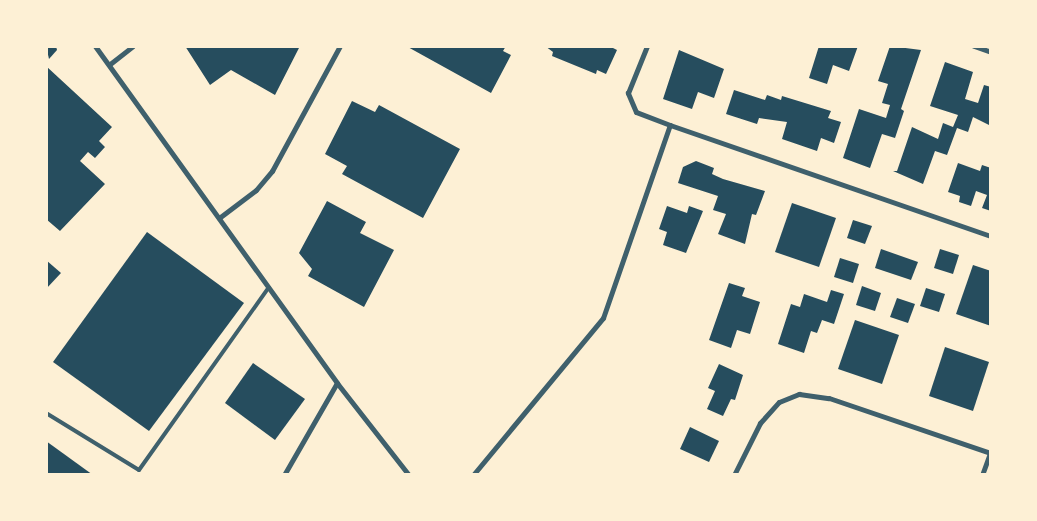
<!DOCTYPE html>
<html>
<head>
<meta charset="utf-8">
<style>
	body { margin:0 }
	#map { position:relative; width:1037px; height:521px; overflow:hidden; background:#fdf0d5; font-family:Roboto,sans-serif }
	div>[style] { position:absolute }
	[style*='--x'] { left:calc(var(--x)*1px); top:calc(var(--y)*1px); width:calc(var(--w)*1px); rotate:calc(var(--a)*1deg) }
	.building>* { inset:0; background:#264d5e }
	.service>* { height:4px; margin:-2px; padding:0 2px; transform-origin:2px; border-radius:2px; background:#3f606c }
	.minor>* { height:5px; margin:-2.5px; padding:0 2.5px; transform-origin:2.5px; border-radius:2.5px; background:#3f606c }
	span { translate:-50% -50%; white-space:nowrap; text-align:center; line-height:1.15; -webkit-text-stroke:4px #fdf0d5; paint-order:stroke }
	.frame { position:absolute; inset:0; border:48px solid #fdf0d5; pointer-events:none }
</style>
</head>
<body>
<div id="map">
	<div class="building">
		<i style="clip-path:polygon(46px 46px,56px 46px,57px 50px,49px 59px)"></i>
		<i style="clip-path:polygon(185px 46px,300px 46px,275px 95px,231px 70px,210px 85px)"></i>
		<i style="clip-path:polygon(406px 46px,506px 46px,503px 51px,511px 55px,491px 93px)"></i>
		<i style="clip-path:polygon(545px 46px,609px 46px,617px 50px,606px 74px,597px 70px,596px 74px,552px 56px,553px 52px)"></i>
		<i style="clip-path:polygon(819px 46px,858px 46px,849px 71px,833px 65px,827px 84px,809px 78px)"></i>
		<i style="clip-path:polygon(890px 46px,921px 50px,901px 109px,904px 111px,895px 138px,882px 134px,870px 168px,843px 158px,859px 109px,886px 118px,890px 105px,882px 103px,888px 84px,878px 81px)"></i>
		<i style="clip-path:polygon(679px 50px,724px 69px,714px 98px,698px 92px,692px 109px,663px 99px)"></i>
		<i style="clip-path:polygon(945px 62px,973px 72px,965px 99px,978px 103px,984px 85px,991px 87px,991px 126px,973px 117px,968px 132px,957px 128px,947px 155px,935px 151px,923px 184px,893px 171px,897px 171px,912px 127px,938px 139px,943px 123px,953px 127px,958px 115px,930px 106px)"></i>
		<i style="clip-path:polygon(46px 66px,112px 127px,99px 141px,105px 147px,95px 158px,88px 152px,80px 161px,105px 184px,60px 231px,46px 219px)"></i>
		<i style="clip-path:polygon(734px 90px,765px 100px,767px 95px,781px 100px,782px 96px,831px 111px,828px 118px,841px 122px,834px 143px,821px 138px,817px 151px,782px 139px,787px 122px,759px 118px,757px 124px,726px 114px)"></i>
		<i style="clip-path:polygon(352px 101px,375px 112px,379px 105px,460px 149px,423px 218px,342px 174px,347px 166px,325px 154px)"></i>
		<i style="clip-path:polygon(696px 161px,714px 168px,712px 174px,723px 179px,765px 191px,756px 215px,752px 214px,745px 244px,718px 234px,726px 214px,713px 210px,718px 196px,678px 183px,683px 167px)"></i>
		<i style="clip-path:polygon(958px 163px,980px 171px,982px 165px,991px 168px,991px 211px,982px 208px,987px 195px,976px 191px,971px 206px,959px 202px,960px 196px,948px 192px)"></i>
		<i style="clip-path:polygon(327px 201px,366px 222px,360px 233px,394px 250px,364px 307px,308px 276px,312px 269px,299px 253px)"></i>
		<i style="clip-path:polygon(792px 203px,836px 218px,819px 267px,775px 252px)"></i>
		<i style="clip-path:polygon(667px 206px,687px 213px,689px 206px,703px 211px,686px 253px,663px 245px,667px 232px,659px 229px)"></i>
		<i style="clip-path:polygon(853px 220px,872px 226px,865px 244px,847px 238px)"></i>
		<i style="clip-path:polygon(147px 232px,244px 303px,149px 431px,53px 362px)"></i>
		<i style="clip-path:polygon(881px 249px,918px 262px,911px 280px,875px 268px)"></i>
		<i style="clip-path:polygon(940px 249px,959px 255px,953px 274px,934px 268px)"></i>
		<i style="clip-path:polygon(840px 258px,859px 264px,853px 283px,834px 277px)"></i>
		<i style="clip-path:polygon(46px 260px,61px 273px,46px 289px)"></i>
		<i style="clip-path:polygon(973px 265px,991px 271px,991px 326px,956px 314px)"></i>
		<i style="clip-path:polygon(729px 283px,745px 288px,742px 296px,760px 302px,750px 334px,737px 330px,731px 348px,709px 340px)"></i>
		<i style="clip-path:polygon(862px 286px,881px 293px,875px 311px,856px 305px)"></i>
		<i style="clip-path:polygon(926px 288px,945px 294px,939px 312px,920px 306px)"></i>
		<i style="clip-path:polygon(831px 290px,844px 294px,834px 324px,822px 320px,817px 333px,811px 331px,804px 353px,778px 344px,791px 304px,800px 307px,804px 294px,827px 302px)"></i>
		<i style="clip-path:polygon(897px 298px,915px 304px,908px 323px,890px 317px)"></i>
		<i style="clip-path:polygon(855px 320px,899px 335px,882px 384px,838px 369px)"></i>
		<i style="clip-path:polygon(945px 347px,989px 362px,973px 411px,929px 396px)"></i>
		<i style="clip-path:polygon(253px 363px,305px 399px,275px 440px,225px 403px)"></i>
		<i style="clip-path:polygon(719px 364px,743px 375px,735px 400px,731px 399px,723px 416px,707px 409px,715px 391px,708px 388px)"></i>
		<i style="clip-path:polygon(690px 427px,719px 441px,709px 462px,680px 449px)"></i>
		<i style="clip-path:polygon(46px 441px,93px 475px,46px 475px)"></i>
	</div>
	<div class="service">
		<i style="--x:46;--y:413;--w:109;--a:31.5"></i>
		<i style="--x:139;--y:470;--w:224;--a:-54.6"></i>
	</div>
	<div class="minor">
		<i style="--x:95;--y:46;--w:415;--a:54.3"></i>
		<i style="--x:337;--y:383;--w:117;--a:52"></i>
		<i style="--x:974;--y:46;--w:18;--a:19"></i>
		<i style="--x:110;--y:64;--w:29;--a:-38"></i>
		<i style="--x:670;--y:125;--w:340;--a:19.1"></i>
		<i style="--x:219;--y:218;--w:46;--a:-37.1"></i>
		<i style="--x:256;--y:190;--w:25;--a:-50"></i>
		<i style="--x:272;--y:171;--w:142;--a:-61.5"></i>
		<i style="--x:284;--y:475;--w:106;--a:-60.1"></i>
		<i style="--x:473;--y:475;--w:204;--a:-50.4"></i>
		<i style="--x:603;--y:318;--w:204;--a:-70.9"></i>
		<i style="--x:670;--y:125;--w:36;--a:-159"></i>
		<i style="--x:636;--y:112;--w:21;--a:-113"></i>
		<i style="--x:628;--y:93;--w:51;--a:-68"></i>
		<i style="--x:734;--y:475;--w:58;--a:-63.4"></i>
		<i style="--x:760;--y:423;--w:28;--a:-48"></i>
		<i style="--x:779;--y:402;--w:22;--a:-22"></i>
		<i style="--x:799;--y:394;--w:30;--a:8"></i>
		<i style="--x:829;--y:398;--w:171;--a:18.8"></i>
		<i style="--x:982;--y:475;--w:27;--a:-70"></i>
	</div>
	<div class="frame"></div>
</div>
</body>
</html>
